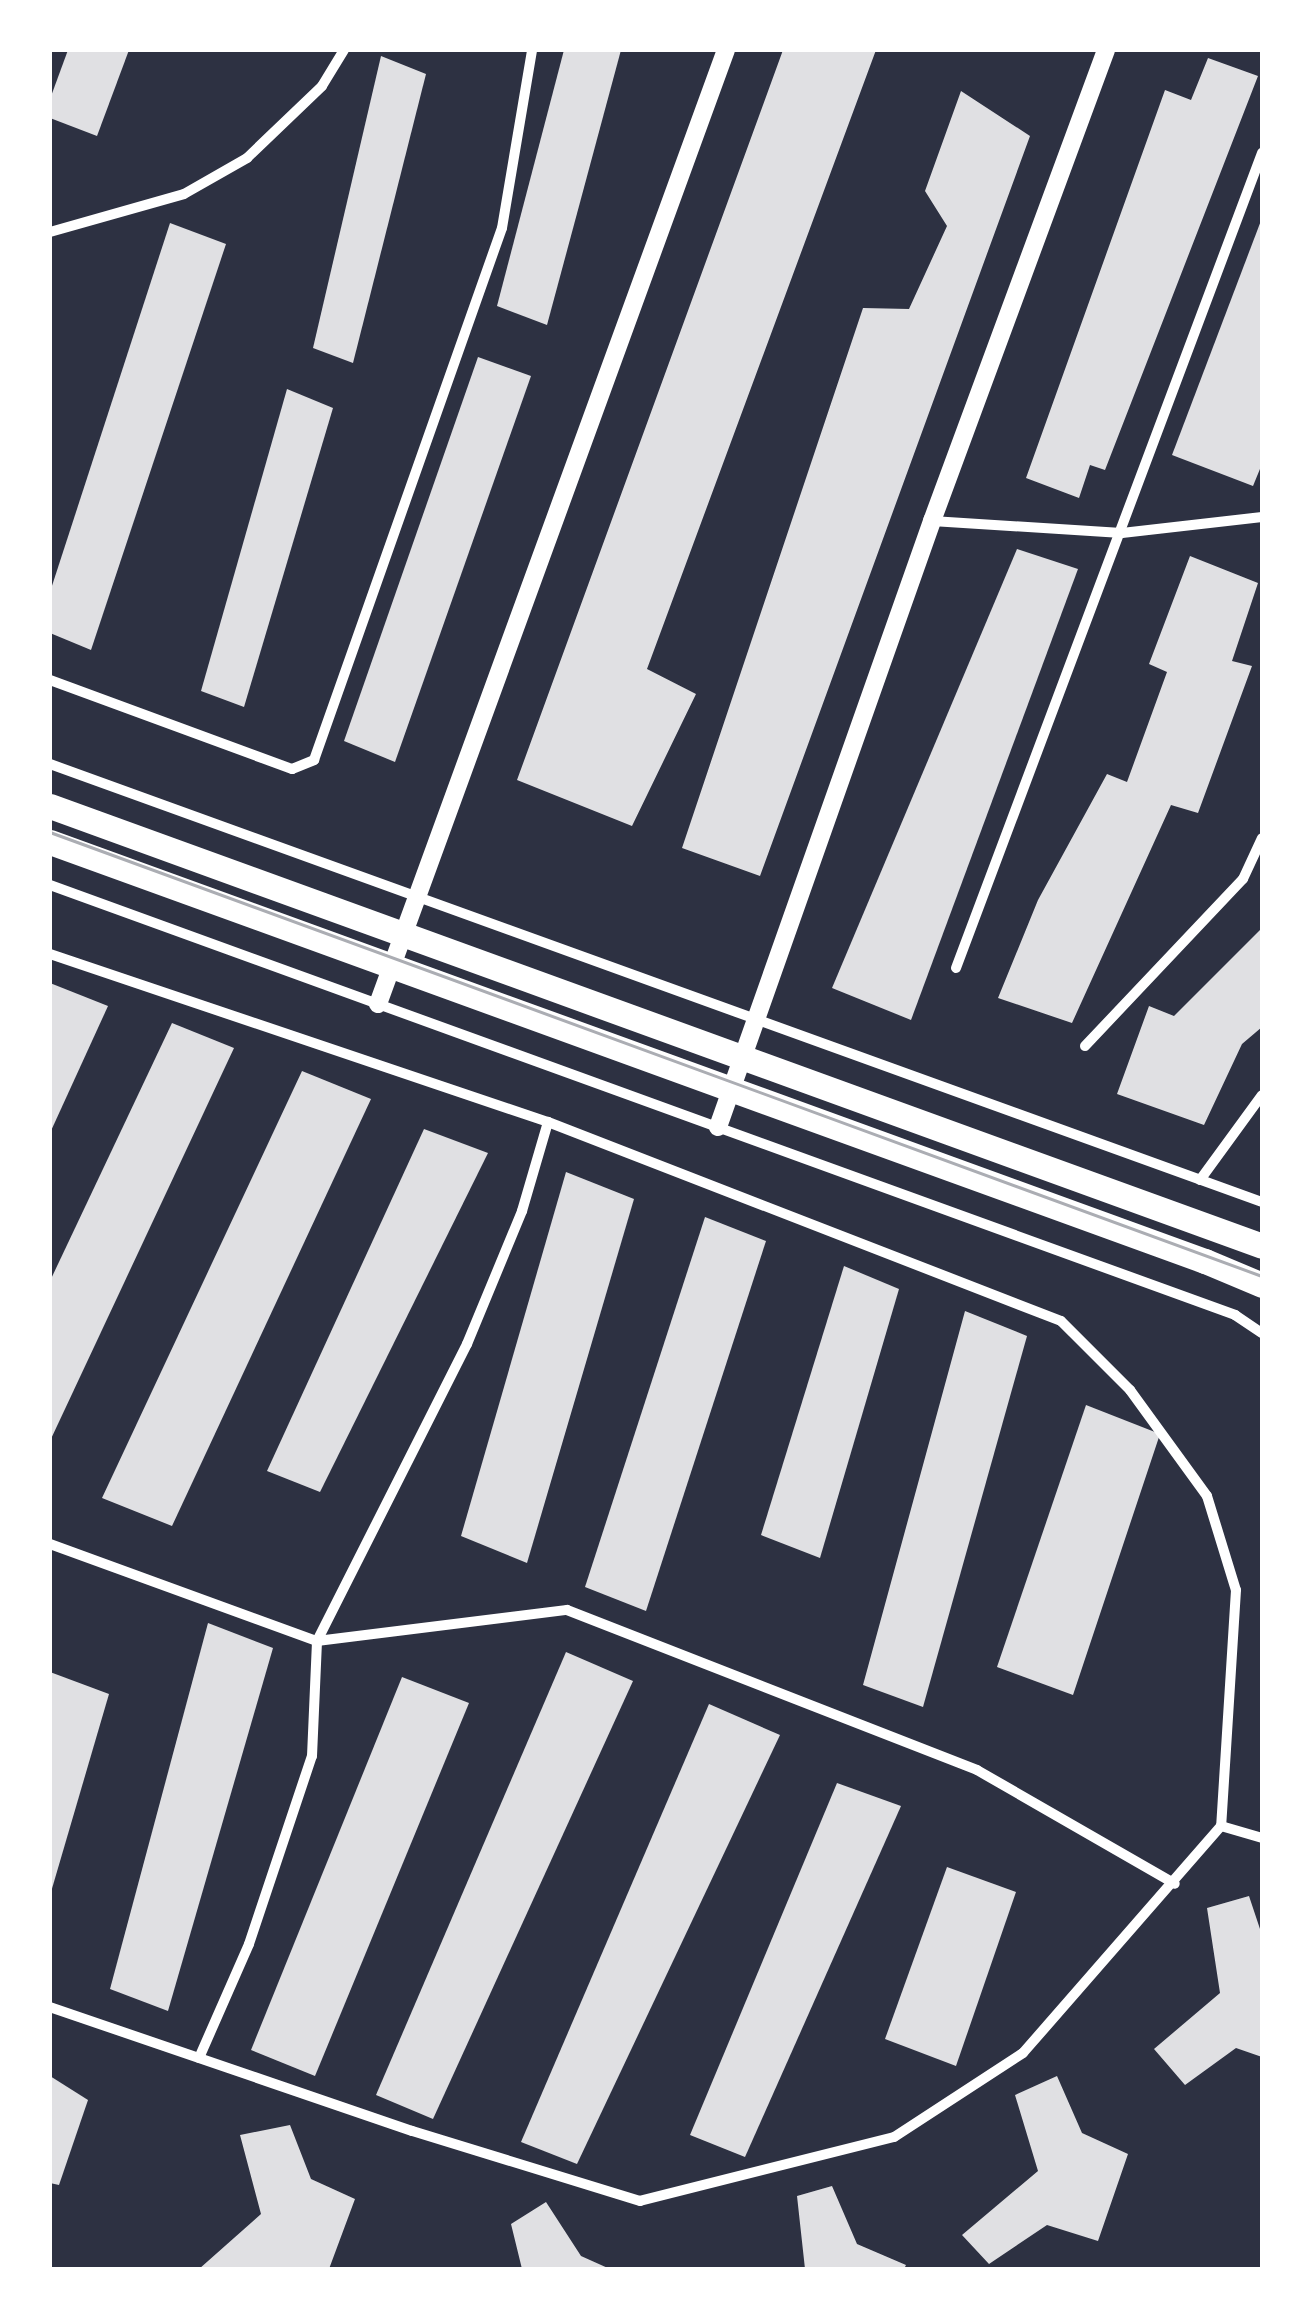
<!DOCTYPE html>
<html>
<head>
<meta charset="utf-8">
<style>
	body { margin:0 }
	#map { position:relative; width:1312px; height:2319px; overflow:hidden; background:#2d3142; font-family:Karla,sans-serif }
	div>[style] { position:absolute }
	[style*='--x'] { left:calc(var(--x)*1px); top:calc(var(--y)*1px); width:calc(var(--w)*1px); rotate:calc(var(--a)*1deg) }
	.building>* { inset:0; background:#e0e0e3 }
	.minor>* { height:10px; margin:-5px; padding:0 5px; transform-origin:5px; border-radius:5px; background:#fff }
	.tertiary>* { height:18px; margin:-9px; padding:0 9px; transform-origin:9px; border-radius:9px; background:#fff }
	.primary>* { height:25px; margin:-12.5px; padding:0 12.5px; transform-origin:12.5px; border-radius:12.5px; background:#fff }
	.tram>* { height:2.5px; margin:-1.25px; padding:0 1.25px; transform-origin:1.25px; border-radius:1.25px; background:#abadb3 }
	span { translate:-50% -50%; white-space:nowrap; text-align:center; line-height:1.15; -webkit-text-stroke:10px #fff; paint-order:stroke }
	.frame { position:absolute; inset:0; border:52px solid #fff; pointer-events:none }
</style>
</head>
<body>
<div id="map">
	<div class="building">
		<i style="clip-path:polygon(68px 50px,129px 50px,97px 136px,50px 118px,50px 99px)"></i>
		<i style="clip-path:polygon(564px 50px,621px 50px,547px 325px,497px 306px)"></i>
		<i style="clip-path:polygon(783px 50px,876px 50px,647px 669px,696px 694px,632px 826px,517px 780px)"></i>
		<i style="clip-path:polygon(381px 56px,426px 74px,353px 363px,313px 348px)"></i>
		<i style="clip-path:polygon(1208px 58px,1258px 76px,1105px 470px,1090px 465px,1079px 498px,1026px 478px,1165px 90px,1191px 100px)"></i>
		<i style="clip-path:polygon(961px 91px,1030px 136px,760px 876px,682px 848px,863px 308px,909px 309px,947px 226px,925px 191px)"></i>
		<i style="clip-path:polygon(1262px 218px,1262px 464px,1253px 486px,1172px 455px)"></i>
		<i style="clip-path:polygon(170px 223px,226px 244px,91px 650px,50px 633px,50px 592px)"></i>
		<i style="clip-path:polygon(478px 357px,531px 376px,395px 762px,344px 741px)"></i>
		<i style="clip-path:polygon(287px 389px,333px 408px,244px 707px,201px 691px)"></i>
		<i style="clip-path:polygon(1017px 549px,1078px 569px,911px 1020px,832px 988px)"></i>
		<i style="clip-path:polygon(1190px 556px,1258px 583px,1232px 661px,1252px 666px,1198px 813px,1171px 805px,1072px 1023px,998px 998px,1038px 900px,1107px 774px,1127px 782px,1167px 672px,1149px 664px)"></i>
		<i style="clip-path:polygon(1262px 928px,1262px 1027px,1242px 1044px,1204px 1125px,1117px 1094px,1149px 1006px,1174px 1016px)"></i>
		<i style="clip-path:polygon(50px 983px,108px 1006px,50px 1133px)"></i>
		<i style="clip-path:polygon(172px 1023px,234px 1048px,50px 1441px,50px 1281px)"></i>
		<i style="clip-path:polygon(302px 1071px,371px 1099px,172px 1526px,102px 1498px)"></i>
		<i style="clip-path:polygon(424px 1129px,488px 1153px,320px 1492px,267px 1471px)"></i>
		<i style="clip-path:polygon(566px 1172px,634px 1199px,527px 1563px,461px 1536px)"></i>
		<i style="clip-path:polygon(705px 1217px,766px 1241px,646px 1611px,585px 1587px)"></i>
		<i style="clip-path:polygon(844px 1266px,899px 1289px,820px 1558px,761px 1535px)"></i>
		<i style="clip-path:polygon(965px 1311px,1027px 1336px,923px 1707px,863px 1685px)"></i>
		<i style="clip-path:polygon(1086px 1405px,1160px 1434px,1073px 1695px,997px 1667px)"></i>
		<i style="clip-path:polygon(208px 1623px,273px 1648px,168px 2011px,110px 1989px)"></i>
		<i style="clip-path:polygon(566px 1652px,633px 1681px,433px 2119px,376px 2095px)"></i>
		<i style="clip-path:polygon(50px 1672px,109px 1694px,51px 1892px,50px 1892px)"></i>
		<i style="clip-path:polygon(402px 1677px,469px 1703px,315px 2076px,251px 2050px)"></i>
		<i style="clip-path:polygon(709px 1704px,780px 1735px,577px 2164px,521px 2142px)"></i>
		<i style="clip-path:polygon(837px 1783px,901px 1806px,745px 2157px,690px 2135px)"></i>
		<i style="clip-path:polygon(947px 1867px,1016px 1892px,956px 2066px,885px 2039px)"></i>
		<i style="clip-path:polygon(1249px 1896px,1262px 1935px,1262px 2057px,1236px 2048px,1185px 2085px,1154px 2049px,1220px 1993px,1207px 1908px)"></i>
		<i style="clip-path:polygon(50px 2076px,88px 2100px,59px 2185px,50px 2183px)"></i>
		<i style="clip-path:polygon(1057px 2076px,1082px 2133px,1128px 2154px,1098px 2241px,1047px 2225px,989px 2264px,962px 2235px,1038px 2171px,1015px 2095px)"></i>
		<i style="clip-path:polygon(290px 2125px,311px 2179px,355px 2199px,329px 2269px,199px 2269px,261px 2214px,240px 2135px)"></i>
		<i style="clip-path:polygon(832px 2186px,857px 2244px,906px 2265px,904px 2269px,805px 2269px,797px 2196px)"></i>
		<i style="clip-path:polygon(546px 2202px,581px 2256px,610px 2269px,522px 2269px,511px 2224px)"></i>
	</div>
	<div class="minor">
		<i style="--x:50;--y:232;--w:139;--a:-15.8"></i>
		<i style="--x:184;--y:194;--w:73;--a:-29.7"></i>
		<i style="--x:247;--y:158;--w:104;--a:-43.8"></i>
		<i style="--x:322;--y:86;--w:42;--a:-58.6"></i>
		<i style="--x:932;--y:521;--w:190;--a:3.6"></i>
		<i style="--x:1122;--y:533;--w:141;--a:-6.5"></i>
		<i style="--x:50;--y:680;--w:258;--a:20.2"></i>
		<i style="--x:292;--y:769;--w:24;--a:-22"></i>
		<i style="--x:314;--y:760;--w:564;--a:-70.54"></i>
		<i style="--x:502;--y:228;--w:181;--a:-80.4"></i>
		<i style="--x:50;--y:764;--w:1289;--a:19.87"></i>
		<i style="--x:50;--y:885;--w:1261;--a:19.94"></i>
		<i style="--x:1235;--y:1315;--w:32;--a:34"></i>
		<i style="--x:50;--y:954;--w:526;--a:18.64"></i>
		<i style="--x:548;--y:1122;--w:550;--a:21.2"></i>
		<i style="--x:1061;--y:1321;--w:98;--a:45"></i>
		<i style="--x:1130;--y:1390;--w:131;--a:54"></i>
		<i style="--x:1207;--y:1496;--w:98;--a:72.9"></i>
		<i style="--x:1236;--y:1590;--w:236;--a:93.6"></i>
		<i style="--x:1221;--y:1826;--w:301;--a:131.1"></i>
		<i style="--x:1023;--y:2053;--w:154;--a:146.9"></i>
		<i style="--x:894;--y:2137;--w:262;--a:165.9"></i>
		<i style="--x:640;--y:2201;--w:239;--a:-162.9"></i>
		<i style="--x:412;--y:2131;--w:383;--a:-161.1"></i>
		<i style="--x:956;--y:968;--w:871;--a:-69.42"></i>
		<i style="--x:1085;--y:1046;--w:230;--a:-46.6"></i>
		<i style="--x:1243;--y:879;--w:45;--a:-65.1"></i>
		<i style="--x:1200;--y:1180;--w:105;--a:-53.9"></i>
		<i style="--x:50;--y:1544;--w:284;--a:20"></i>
		<i style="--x:317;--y:1641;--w:252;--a:-7.1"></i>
		<i style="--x:567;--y:1610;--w:440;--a:21.3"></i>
		<i style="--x:977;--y:1770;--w:228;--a:29.9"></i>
		<i style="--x:1221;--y:1826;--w:43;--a:16.3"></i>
		<i style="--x:199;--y:2058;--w:124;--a:-66.3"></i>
		<i style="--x:249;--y:1944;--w:198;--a:-71.5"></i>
		<i style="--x:312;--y:1756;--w:115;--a:-87.5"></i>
		<i style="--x:317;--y:1641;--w:333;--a:-63.2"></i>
		<i style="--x:467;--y:1344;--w:144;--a:-67.5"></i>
		<i style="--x:522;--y:1211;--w:93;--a:-73.7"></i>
	</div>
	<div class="tertiary">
		<i style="--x:378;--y:1004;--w:1015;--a:-69.96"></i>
		<i style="--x:718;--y:1127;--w:643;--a:-70.55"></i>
		<i style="--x:932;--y:521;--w:502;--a:-69.72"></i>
	</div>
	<div class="primary">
		<i style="--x:50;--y:806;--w:1289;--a:19.95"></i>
		<i style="--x:50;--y:842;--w:1229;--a:19.94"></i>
		<i style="--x:1205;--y:1261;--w:62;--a:22.8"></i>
	</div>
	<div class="tram">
		<i style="--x:50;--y:832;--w:1291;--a:20.12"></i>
	</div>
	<div class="frame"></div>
</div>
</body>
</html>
